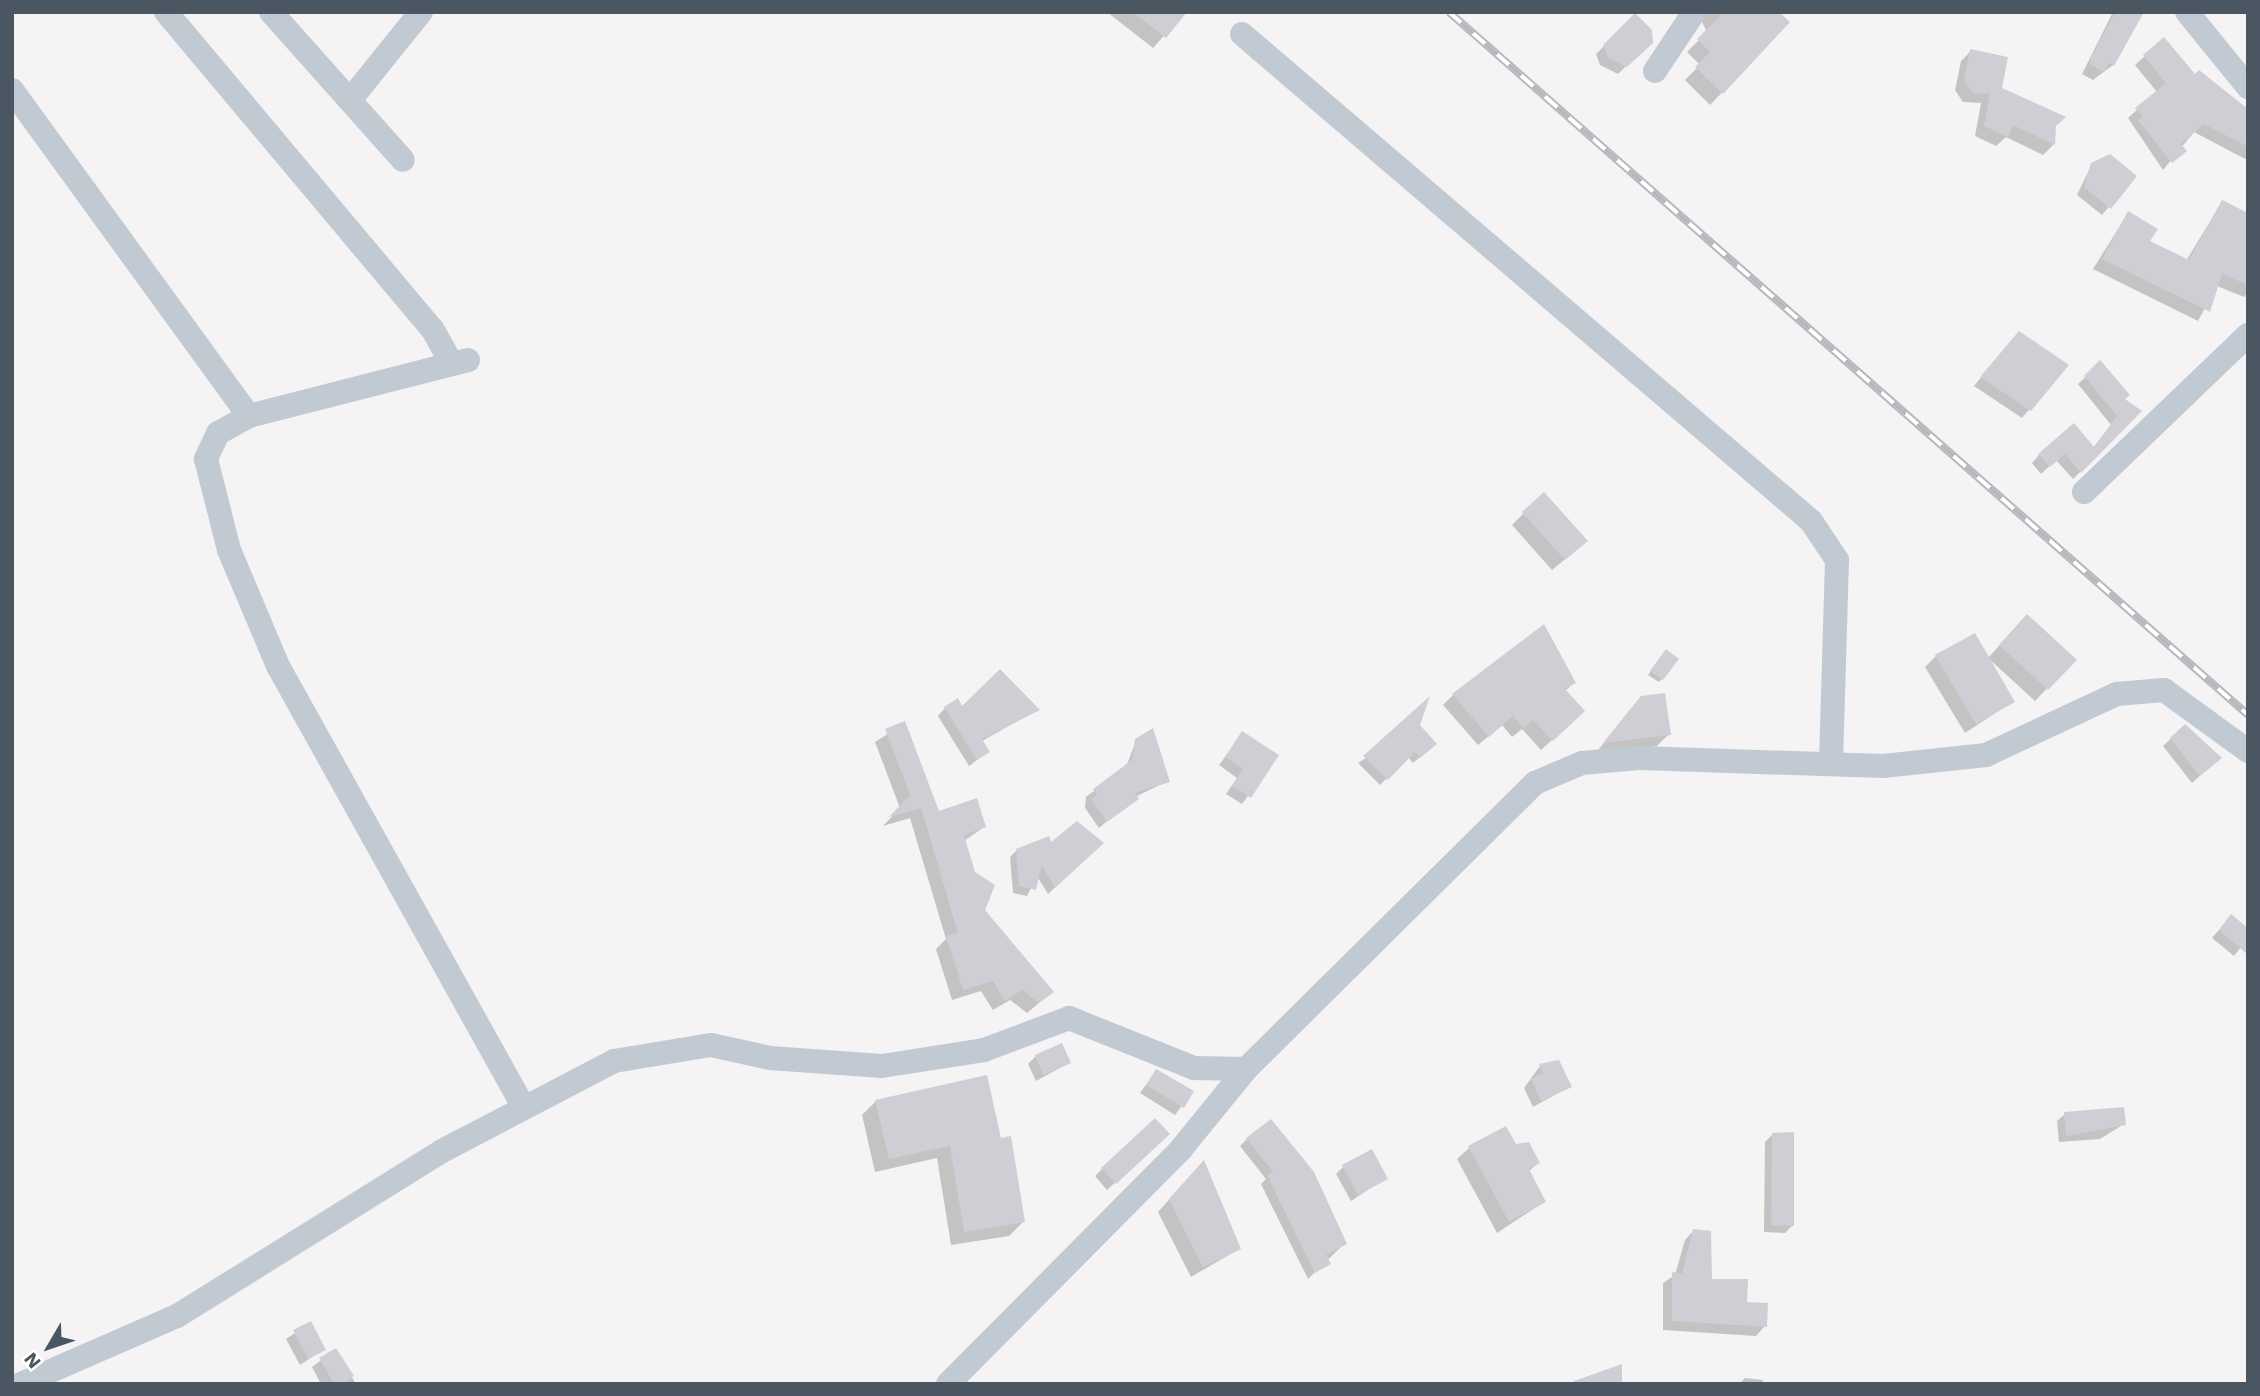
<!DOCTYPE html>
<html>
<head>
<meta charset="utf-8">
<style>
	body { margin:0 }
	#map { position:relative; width:2260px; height:1396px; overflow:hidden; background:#f5f3f3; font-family:"Work Sans",sans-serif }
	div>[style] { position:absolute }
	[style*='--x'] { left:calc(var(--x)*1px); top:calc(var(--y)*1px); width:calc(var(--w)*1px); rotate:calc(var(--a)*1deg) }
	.shadow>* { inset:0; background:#0003 }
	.building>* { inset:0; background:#cdcfd5 }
	.street>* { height:24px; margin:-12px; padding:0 12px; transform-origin:12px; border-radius:12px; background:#c1cad2 }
	.rail>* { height:8px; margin-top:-4px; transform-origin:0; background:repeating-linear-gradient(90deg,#fff 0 16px,#b5b8bd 0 32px); box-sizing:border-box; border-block:2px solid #b5b8bd }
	span { translate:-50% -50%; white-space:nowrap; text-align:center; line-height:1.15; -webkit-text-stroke:5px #fff; paint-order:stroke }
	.frame { position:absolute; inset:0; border:14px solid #4a5661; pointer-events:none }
	.north { position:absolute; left:14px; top:1312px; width:70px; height:70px; -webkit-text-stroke:5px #fff; paint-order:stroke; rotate:231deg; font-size:19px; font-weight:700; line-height:28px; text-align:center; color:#4a5661 }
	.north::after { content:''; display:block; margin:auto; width:24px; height:32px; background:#4a5661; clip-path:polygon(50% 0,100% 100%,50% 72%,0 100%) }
</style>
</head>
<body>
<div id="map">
	<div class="shadow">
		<i style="clip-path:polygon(1107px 12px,1185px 12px,1153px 48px)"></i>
		<i style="clip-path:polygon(1697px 12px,1776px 12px,1788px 23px,1710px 105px,1685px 80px,1700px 65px,1687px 52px,1707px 32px)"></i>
		<i style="clip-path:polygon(2113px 12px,2141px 12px,2113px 65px,2093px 80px,2082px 74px)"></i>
		<i style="clip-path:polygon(1635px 15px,1651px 42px,1618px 74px,1600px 65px,1596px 54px)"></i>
		<i style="clip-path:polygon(2164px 39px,2195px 77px,2248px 111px,2247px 160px,2194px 132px,2163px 170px,2128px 118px,2157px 92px,2135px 65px)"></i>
		<i style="clip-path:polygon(1971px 51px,2000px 89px,2054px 126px,2053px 145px,2043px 155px,2006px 137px,1996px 146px,1975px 136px,1981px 103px,1963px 102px,1955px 90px,1961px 61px)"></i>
		<i style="clip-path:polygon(2092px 164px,2135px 176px,2102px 215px,2077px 195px)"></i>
		<i style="clip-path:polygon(2222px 202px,2248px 215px,2248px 293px,2244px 297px,2217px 286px,2198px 321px,2093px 269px,2128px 213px,2148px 242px,2186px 261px)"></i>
		<i style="clip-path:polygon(2012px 340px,2066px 366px,2022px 418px,1974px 386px)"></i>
		<i style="clip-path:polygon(2100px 363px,2123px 400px,2140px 412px,2073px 479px,2056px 460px,2041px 474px,2032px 463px,2039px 455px,2093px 448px,2111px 425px,2078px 384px)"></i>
		<i style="clip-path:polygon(1524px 513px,1574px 552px,1552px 570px,1512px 525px)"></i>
		<i style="clip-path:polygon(2015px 628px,2074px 660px,2035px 701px,1988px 658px)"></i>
		<i style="clip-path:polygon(1663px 655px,1662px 679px,1659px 682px,1648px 675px)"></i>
		<i style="clip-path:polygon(1936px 656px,2012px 702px,1965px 733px,1925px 667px)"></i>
		<i style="clip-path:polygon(1574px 683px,1565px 691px,1573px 721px,1541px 750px,1522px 729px,1512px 737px,1502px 725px,1478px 745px,1443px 705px,1453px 695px)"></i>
		<i style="clip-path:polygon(945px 708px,962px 709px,1037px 710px,982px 741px,988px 752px,969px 766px,938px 716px)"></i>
		<i style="clip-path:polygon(1630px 710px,1669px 734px,1657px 746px,1595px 754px)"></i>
		<i style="clip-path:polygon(904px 724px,938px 813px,984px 827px,964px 841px,983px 910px,1052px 992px,1027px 1013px,1010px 1000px,993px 1010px,981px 991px,952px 1000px,936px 949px,946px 939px,910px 818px,883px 826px,900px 808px,875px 742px)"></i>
		<i style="clip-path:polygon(1418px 725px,1435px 744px,1413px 763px,1408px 757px,1380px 785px,1358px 763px)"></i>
		<i style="clip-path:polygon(2185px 726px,2212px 765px,2192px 783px,2163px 746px)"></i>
		<i style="clip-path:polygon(1243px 733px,1277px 755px,1242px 804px,1226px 794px,1237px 778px,1219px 765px)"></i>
		<i style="clip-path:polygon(1136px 741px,1168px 781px,1135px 797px,1099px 828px,1085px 808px,1086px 797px,1126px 767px)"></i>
		<i style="clip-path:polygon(1102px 843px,1048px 894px,1037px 876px,1027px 896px,1013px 893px,1010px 857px,1017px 850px)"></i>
		<i style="clip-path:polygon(2231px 916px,2248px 938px,2234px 956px,2212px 938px)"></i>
		<i style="clip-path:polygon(1036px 1056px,1069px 1063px,1036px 1081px,1028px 1064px)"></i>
		<i style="clip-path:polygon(1540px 1066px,1569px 1087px,1533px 1107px,1524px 1088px)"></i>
		<i style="clip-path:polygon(1156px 1071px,1192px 1092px,1175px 1115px,1140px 1093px)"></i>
		<i style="clip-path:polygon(876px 1101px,999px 1140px,1023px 1222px,1009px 1236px,951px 1245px,937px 1158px,875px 1172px,862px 1115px)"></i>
		<i style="clip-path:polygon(2065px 1114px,2124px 1124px,2100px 1139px,2059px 1142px,2057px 1121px)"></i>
		<i style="clip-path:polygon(1773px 1134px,1793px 1225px,1785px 1233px,1764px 1232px,1765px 1142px)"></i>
		<i style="clip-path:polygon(1247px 1139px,1345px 1243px,1308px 1279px,1261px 1184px,1266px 1179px,1240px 1146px)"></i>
		<i style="clip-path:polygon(1160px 1141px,1107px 1190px,1095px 1176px,1102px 1169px)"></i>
		<i style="clip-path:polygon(1515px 1146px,1538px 1163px,1528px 1172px,1544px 1202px,1497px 1233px,1457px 1159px,1469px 1148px)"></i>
		<i style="clip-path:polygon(1343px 1167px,1386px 1178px,1351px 1201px,1336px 1174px)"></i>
		<i style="clip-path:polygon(1192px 1174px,1239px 1249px,1191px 1277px,1158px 1212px)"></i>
		<i style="clip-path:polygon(1694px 1230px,1711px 1280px,1746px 1303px,1765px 1326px,1756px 1336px,1663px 1330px,1663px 1283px,1675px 1275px,1685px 1240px)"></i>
		<i style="clip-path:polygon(310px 1323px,324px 1349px,300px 1365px,286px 1339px)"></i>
		<i style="clip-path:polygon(335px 1350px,356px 1384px,321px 1384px,312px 1367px)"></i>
		<i style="clip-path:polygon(1745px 1378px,1763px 1380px,1763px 1384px,1739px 1384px)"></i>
	</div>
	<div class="building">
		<i style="clip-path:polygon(1133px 12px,1187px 12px,1166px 38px)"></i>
		<i style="clip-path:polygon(1724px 12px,1779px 12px,1790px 22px,1723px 94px,1695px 67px,1710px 52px,1697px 39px)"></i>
		<i style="clip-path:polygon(2115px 12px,2144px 12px,2114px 66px,2109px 63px,2104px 72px,2090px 64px,2091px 57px)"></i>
		<i style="clip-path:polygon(1635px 13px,1652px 30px,1653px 43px,1627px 67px,1608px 58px,1603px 45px)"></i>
		<i style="clip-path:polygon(2164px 37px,2195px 74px,2199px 70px,2248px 109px,2248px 147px,2204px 124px,2181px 144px,2187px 151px,2172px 163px,2138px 120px,2143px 117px,2135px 108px,2166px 83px,2143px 55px)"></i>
		<i style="clip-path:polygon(1970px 49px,2008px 57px,2002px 88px,2066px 117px,2056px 126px,2055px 145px,2013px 125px,2008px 137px,1984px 126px,1990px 94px,1973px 93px,1964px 80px)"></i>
		<i style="clip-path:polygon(2110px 154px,2137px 176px,2111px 209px,2084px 187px,2091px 163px)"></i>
		<i style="clip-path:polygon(2222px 200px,2248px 213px,2248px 285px,2222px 274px,2210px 312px,2102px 259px,2128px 211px,2158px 229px,2150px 241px,2189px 260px)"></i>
		<i style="clip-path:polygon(2019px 331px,2069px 365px,2031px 411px,1980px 377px)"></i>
		<i style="clip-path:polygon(2100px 360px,2130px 395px,2125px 399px,2142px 411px,2081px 473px,2065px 454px,2050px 467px,2038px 454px,2074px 423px,2094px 447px,2117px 416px,2084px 376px)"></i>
		<i style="clip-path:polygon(1544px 492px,1588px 541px,1565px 560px,1522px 512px)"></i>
		<i style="clip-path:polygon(2027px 614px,2077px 660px,2048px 690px,1999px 645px)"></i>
		<i style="clip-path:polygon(1544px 624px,1576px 683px,1565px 689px,1585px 711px,1553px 741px,1533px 720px,1523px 728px,1513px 716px,1489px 737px,1452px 694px)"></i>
		<i style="clip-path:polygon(1975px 633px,2015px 702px,1976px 724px,1935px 655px)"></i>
		<i style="clip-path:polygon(1666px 649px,1679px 659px,1663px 680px,1650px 671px)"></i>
		<i style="clip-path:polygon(1000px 669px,1040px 710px,982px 739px,990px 752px,977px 760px,944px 707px,958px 698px,962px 706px)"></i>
		<i style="clip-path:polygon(1665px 693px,1671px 735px,1603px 743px,1641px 696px)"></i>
		<i style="clip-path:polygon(1430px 696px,1420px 725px,1437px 744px,1420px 758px,1415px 752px,1388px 780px,1363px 756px)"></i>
		<i style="clip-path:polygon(905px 721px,939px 811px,977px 798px,986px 827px,964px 835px,975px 872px,995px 885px,985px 910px,1054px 992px,1039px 1003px,1022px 990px,1005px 1001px,993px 981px,963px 990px,946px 936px,958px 933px,921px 808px,889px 817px,910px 795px,885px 729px)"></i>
		<i style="clip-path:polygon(2185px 724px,2222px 758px,2200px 776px,2170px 738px)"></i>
		<i style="clip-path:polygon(1153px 728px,1170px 782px,1135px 793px,1139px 799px,1107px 822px,1091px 799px,1097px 795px,1093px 789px,1132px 760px,1135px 739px)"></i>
		<i style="clip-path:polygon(1242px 731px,1279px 755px,1251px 798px,1232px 786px,1243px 769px,1225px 757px)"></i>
		<i style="clip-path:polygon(1077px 821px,1104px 843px,1055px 888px,1042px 865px,1036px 890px,1019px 886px,1016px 849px,1049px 836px,1051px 842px)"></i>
		<i style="clip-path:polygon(2231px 914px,2248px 928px,2248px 955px,2219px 930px)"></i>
		<i style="clip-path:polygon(1062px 1043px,1071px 1063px,1043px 1075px,1035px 1055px)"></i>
		<i style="clip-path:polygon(1559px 1060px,1572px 1087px,1541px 1101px,1531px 1079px,1543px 1073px,1539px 1064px)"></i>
		<i style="clip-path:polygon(1156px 1069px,1194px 1091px,1184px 1108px,1146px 1085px)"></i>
		<i style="clip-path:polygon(987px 1075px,1001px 1138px,1011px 1136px,1025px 1222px,964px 1232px,950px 1146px,889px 1159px,875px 1100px)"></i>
		<i style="clip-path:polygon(2124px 1107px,2126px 1125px,2066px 1136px,2064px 1112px)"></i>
		<i style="clip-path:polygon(1155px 1118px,1170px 1134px,1116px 1184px,1101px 1168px)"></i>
		<i style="clip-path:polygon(1271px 1119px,1314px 1172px,1347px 1244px,1326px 1255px,1331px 1264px,1315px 1273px,1267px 1175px,1273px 1172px,1246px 1138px)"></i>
		<i style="clip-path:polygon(1506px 1126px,1516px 1144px,1529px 1142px,1540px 1163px,1529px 1169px,1546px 1202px,1509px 1222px,1468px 1146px)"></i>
		<i style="clip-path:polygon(1794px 1132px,1794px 1226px,1771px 1225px,1772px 1133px)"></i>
		<i style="clip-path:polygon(1372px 1149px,1388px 1179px,1358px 1195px,1342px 1165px)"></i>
		<i style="clip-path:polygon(1204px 1160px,1241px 1249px,1203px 1267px,1169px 1199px)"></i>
		<i style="clip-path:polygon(1693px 1229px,1711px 1231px,1712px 1279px,1748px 1279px,1747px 1302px,1768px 1303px,1767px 1327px,1672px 1321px,1672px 1272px,1682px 1274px)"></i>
		<i style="clip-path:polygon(311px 1321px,326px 1350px,308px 1359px,293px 1330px)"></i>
		<i style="clip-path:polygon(336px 1348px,354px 1376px,342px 1384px,334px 1384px,319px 1358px)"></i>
		<i style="clip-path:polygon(1622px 1364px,1622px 1384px,1574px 1384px,1574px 1381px)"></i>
	</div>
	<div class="street">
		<i style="--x:166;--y:12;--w:415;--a:50"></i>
		<i style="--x:433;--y:330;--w:39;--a:61"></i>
		<i style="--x:271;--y:12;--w:198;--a:48.3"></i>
		<i style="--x:2187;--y:12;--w:97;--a:50.9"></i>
		<i style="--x:1242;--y:34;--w:749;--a:40.56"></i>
		<i style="--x:1811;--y:521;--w:47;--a:56.3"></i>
		<i style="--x:1837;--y:560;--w:204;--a:91.7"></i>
		<i style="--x:1655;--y:71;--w:71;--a:-56.5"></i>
		<i style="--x:12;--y:90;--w:403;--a:54"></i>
		<i style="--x:350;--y:100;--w:113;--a:-51.1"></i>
		<i style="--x:468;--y:360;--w:226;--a:165.7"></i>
		<i style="--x:249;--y:416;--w:35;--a:151"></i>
		<i style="--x:218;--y:433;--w:29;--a:115"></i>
		<i style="--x:206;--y:459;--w:94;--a:75.8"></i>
		<i style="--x:229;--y:550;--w:126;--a:67.1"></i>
		<i style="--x:278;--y:666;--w:504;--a:60.89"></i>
		<i style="--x:2084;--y:492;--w:227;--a:-43.8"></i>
		<i style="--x:21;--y:1384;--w:170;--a:-23.6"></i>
		<i style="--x:177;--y:1316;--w:312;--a:-31.9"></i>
		<i style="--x:442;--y:1151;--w:194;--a:-27.6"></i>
		<i style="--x:614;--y:1061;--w:98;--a:-9.4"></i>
		<i style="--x:711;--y:1045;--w:60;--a:12.4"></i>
		<i style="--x:770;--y:1058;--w:112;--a:4.1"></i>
		<i style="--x:882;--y:1066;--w:103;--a:-8.9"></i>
		<i style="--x:984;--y:1050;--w:91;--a:-20.6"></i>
		<i style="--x:1069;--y:1018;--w:135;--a:21.8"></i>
		<i style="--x:1194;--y:1068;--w:52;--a:1.1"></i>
		<i style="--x:948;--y:1384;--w:331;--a:-45.2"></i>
		<i style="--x:1181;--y:1149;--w:103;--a:-50.9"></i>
		<i style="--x:1246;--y:1069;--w:407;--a:-44.7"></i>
		<i style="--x:1535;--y:783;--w:51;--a:-23.1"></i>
		<i style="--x:1582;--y:763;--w:57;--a:-5"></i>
		<i style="--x:1639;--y:758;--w:244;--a:1.9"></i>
		<i style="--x:1883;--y:766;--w:104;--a:-6.1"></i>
		<i style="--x:1986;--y:755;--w:145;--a:-25"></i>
		<i style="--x:2117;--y:694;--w:47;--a:-4.9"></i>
		<i style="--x:2164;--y:690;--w:104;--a:36"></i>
	</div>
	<div class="rail">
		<i style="--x:1449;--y:12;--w:1064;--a:41.34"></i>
	</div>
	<div class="frame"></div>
	<div class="north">N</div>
</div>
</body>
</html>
